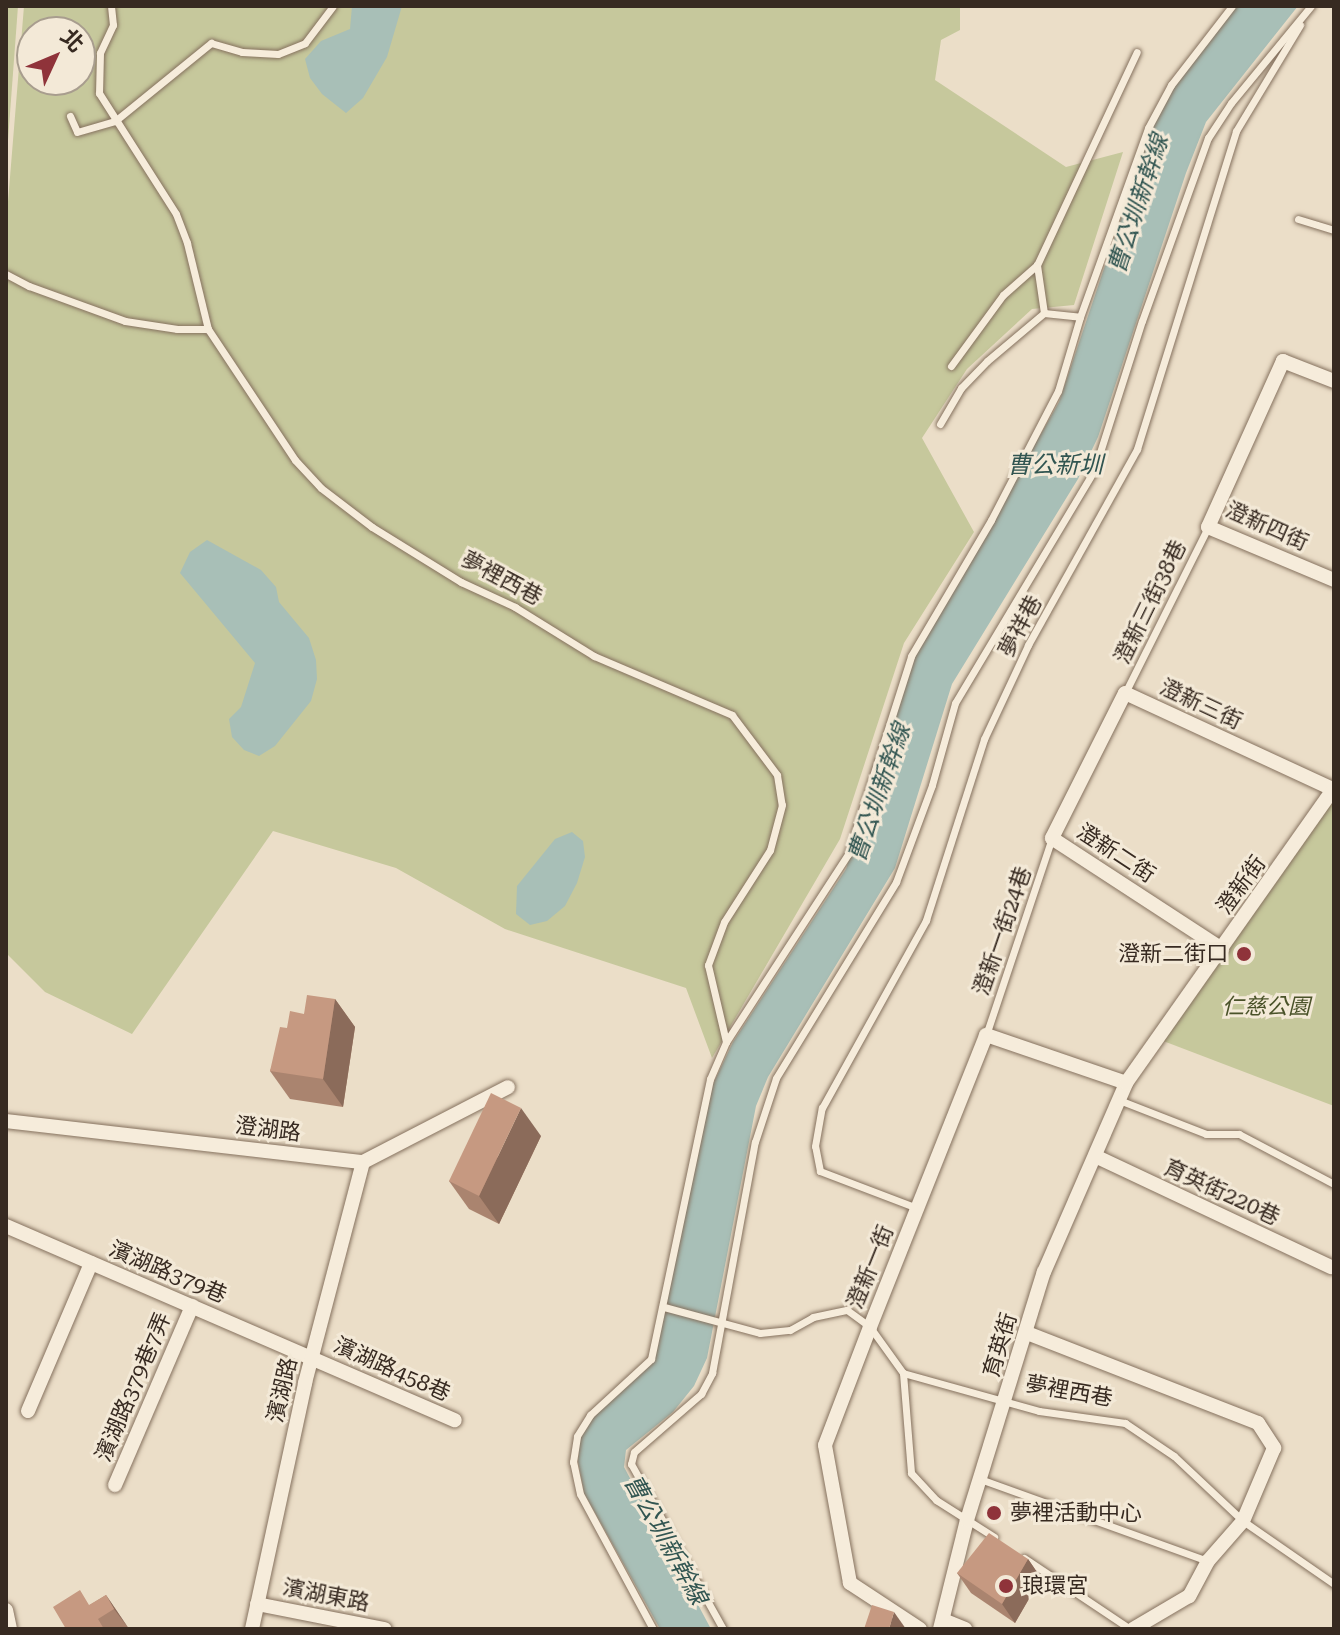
<!DOCTYPE html>
<html>
<head>
<meta charset="utf-8">
<style>
	body { margin:0 }
	#map { position:relative; width:1340px; height:1635px; overflow:hidden; background:#ebdec8; font-family:"Roboto Serif","Noto Sans TC",serif }
	div>[style] { position:absolute }
	[style*='--x'] { left:calc(var(--x)*1px); top:calc(var(--y)*1px); width:calc(var(--w)*1px); rotate:calc(var(--a)*1deg) }
	.green>* { inset:0; background:#c6c89c }
	.water>* { inset:0; background:#a8bfb7 }
	.roads { filter:drop-shadow(0 0 2px #85715e) drop-shadow(0 0 2px #85715e) }
	.service>* { height:7px; margin:-3.5px; padding:0 3.5px; transform-origin:3.5px; border-radius:3.5px; background:#f6ecdb }
	.minor>* { height:14px; margin:-7px; padding:0 7px; transform-origin:7px; border-radius:7px; background:#f6ecdb }
	.wall>* { inset:0; background:#aa846f }
	.shaded-wall>* { inset:0; background:#8b6b5a }
	.building>* { inset:0; background:#c69981 }
	.dots>* { width:22px; height:22px; translate:-50% -50%; box-sizing:border-box; border:4px solid #f3e9d7; border-radius:50% }
	span { translate:-50% -50%; white-space:nowrap; text-align:center; line-height:1.15; -webkit-text-stroke:6px #f3e9d7; paint-order:stroke }
	.street-label { font-size:22px; color:#372a21 }
	.poi-label { font-size:22px; color:#372a21 }
	.right { translate:-100% -50%; text-align:right }
	.left { translate:0 -50%; text-align:left }
	.park-label { font-size:22px; color:#4a5229; font-style:italic }
	.water-label { font-size:24px; color:#315551; font-style:italic }
	.frame { position:absolute; inset:0; border:8px solid #372a21; pointer-events:none }
	.north { position:absolute; left:16px; top:16px; width:80px; height:80px; box-sizing:border-box; background:#f3e9d7; border:2px solid #a89d8e; border-radius:50%; rotate:46deg; font-size:22px; font-weight:700; line-height:32px; text-align:center; color:#372a21 }
	.north::after { content:''; display:block; margin:auto; width:28px; height:36px; background:#8f333a; clip-path:polygon(50% 0,100% 100%,50% 72%,0 100%) }
</style>
</head>
<body>
<div id="map">
	<div class="green">
		<i style="clip-path:polygon(6px 6px,18px 6px,6px 167px)"></i>
		<i style="clip-path:polygon(evenodd,24px 6px,960px 6px,960px 30px,941px 40px,935px 80px,1066px 167px,1123px 152px,1074px 305px,1032px 309px,967px 369px,922px 438px,974px 532px,904px 643px,840px 839px,712px 1058px,686px 988px,505px 929px,396px 868px,273px 831px,132px 1034px,45px 992px,6px 953px,6px 226px,24px 6px,32px 32px,80px 32px,80px 80px,32px 80px,32px 32px)"></i>
		<i style="clip-path:polygon(1334px 788px,1334px 1106px,1158px 1039px)"></i>
	</div>
	<div class="water">
		<i style="clip-path:polygon(352px 6px,402px 6px,387px 57px,363px 98px,346px 113px,322px 94px,310px 78px,305px 59px,321px 41px,350px 29px)"></i>
		<i style="clip-path:polygon(1236px 6px,1298px 6px,1206px 122px,1186px 173px,1098px 437px,1078px 479px,952px 684px,895px 868px,768px 1077px,756px 1106px,707px 1358px,694px 1386px,673px 1412px,626px 1450px,624px 1467px,711px 1629px,660px 1629px,584px 1493px,578px 1461px,580px 1439px,591px 1419px,655px 1356px,713px 1084px,733px 1042px,846px 869px,913px 658px,1059px 402px,1151px 129px,1173px 88px)"></i>
		<i style="clip-path:polygon(207px 540px,261px 570px,276px 587px,279px 602px,309px 638px,316px 660px,317px 679px,311px 701px,275px 746px,259px 756px,244px 750px,232px 737px,229px 719px,241px 707px,255px 663px,180px 573px,190px 552px)"></i>
		<i style="clip-path:polygon(572px 832px,583px 841px,585px 857px,577px 883px,565px 906px,547px 921px,530px 925px,516px 914px,517px 886px,555px 839px)"></i>
	</div>
	<div class="roads">
		<div class="service">
			<i style="--x:111;--y:6;--w:19;--a:84"></i>
			<i style="--x:113;--y:25;--w:31;--a:115"></i>
			<i style="--x:100;--y:53;--w:40;--a:91.4"></i>
			<i style="--x:99;--y:93;--w:143;--a:57.5"></i>
			<i style="--x:176;--y:214;--w:31;--a:69"></i>
			<i style="--x:187;--y:243;--w:89;--a:76.3"></i>
			<i style="--x:208;--y:329;--w:157;--a:56.4"></i>
			<i style="--x:295;--y:460;--w:38;--a:47"></i>
			<i style="--x:321;--y:488;--w:64;--a:37.4"></i>
			<i style="--x:372;--y:527;--w:105;--a:31.7"></i>
			<i style="--x:461;--y:582;--w:60;--a:24.8"></i>
			<i style="--x:515;--y:607;--w:93;--a:31.8"></i>
			<i style="--x:594;--y:656;--w:150;--a:23.1"></i>
			<i style="--x:732;--y:715;--w:75;--a:53.1"></i>
			<i style="--x:777;--y:775;--w:30;--a:81"></i>
			<i style="--x:782;--y:805;--w:47;--a:104.9"></i>
			<i style="--x:770;--y:850;--w:85;--a:122.6"></i>
			<i style="--x:724;--y:922;--w:46;--a:110.4"></i>
			<i style="--x:708;--y:965;--w:79;--a:76.8"></i>
			<i style="--x:70;--y:116;--w:17;--a:66"></i>
			<i style="--x:77;--y:132;--w:40;--a:-16"></i>
			<i style="--x:115;--y:121;--w:124;--a:-39.1"></i>
			<i style="--x:211;--y:43;--w:32;--a:16"></i>
			<i style="--x:242;--y:52;--w:36;--a:3"></i>
			<i style="--x:278;--y:54;--w:29;--a:-22"></i>
			<i style="--x:305;--y:43;--w:46;--a:-52.9"></i>
			<i style="--x:1298;--y:219;--w:38;--a:17"></i>
			<i style="--x:6;--y:274;--w:26;--a:28"></i>
			<i style="--x:29;--y:286;--w:102;--a:20"></i>
			<i style="--x:125;--y:321;--w:53;--a:8.7"></i>
			<i style="--x:177;--y:329;--w:31;--a:0"></i>
			<i style="--x:1044;--y:313;--w:49;--a:-98.3"></i>
			<i style="--x:1037;--y:265;--w:235;--a:-64.9"></i>
			<i style="--x:951;--y:366;--w:88;--a:-53.8"></i>
			<i style="--x:1003;--y:295;--w:45;--a:-41.4"></i>
			<i style="--x:940;--y:424;--w:42;--a:-59.7"></i>
			<i style="--x:961;--y:388;--w:37;--a:-46"></i>
			<i style="--x:987;--y:361;--w:75;--a:-40.1"></i>
			<i style="--x:1044;--y:313;--w:36;--a:6"></i>
			<i style="--x:1125;--y:693;--w:186;--a:-63.4"></i>
			<i style="--x:986;--y:1035;--w:208;--a:-71.5"></i>
			<i style="--x:1119;--y:1100;--w:93;--a:21.3"></i>
			<i style="--x:1206;--y:1134;--w:33;--a:0"></i>
			<i style="--x:1239;--y:1134;--w:107;--a:27.8"></i>
			<i style="--x:917;--y:1208;--w:104;--a:-159.1"></i>
			<i style="--x:820;--y:1171;--w:25;--a:-101"></i>
			<i style="--x:815;--y:1146;--w:39;--a:-80"></i>
			<i style="--x:822;--y:1108;--w:215;--a:-61"></i>
			<i style="--x:926;--y:920;--w:190;--a:-72.2"></i>
			<i style="--x:984;--y:739;--w:104;--a:-64.9"></i>
			<i style="--x:1028;--y:645;--w:224;--a:-60.9"></i>
			<i style="--x:1137;--y:449;--w:333;--a:-72.7"></i>
			<i style="--x:1236;--y:131;--w:124;--a:-58.9"></i>
			<i style="--x:664;--y:1307;--w:99;--a:15.2"></i>
			<i style="--x:760;--y:1333;--w:30;--a:-6"></i>
			<i style="--x:790;--y:1330;--w:26;--a:-29"></i>
			<i style="--x:813;--y:1317;--w:35;--a:-12"></i>
			<i style="--x:847;--y:1310;--w:29;--a:36"></i>
			<i style="--x:870;--y:1327;--w:57;--a:54.3"></i>
			<i style="--x:903;--y:1373;--w:100;--a:85.4"></i>
			<i style="--x:911;--y:1473;--w:37;--a:47"></i>
			<i style="--x:936;--y:1500;--w:69;--a:32.5"></i>
			<i style="--x:903;--y:1373;--w:141;--a:15.6"></i>
			<i style="--x:1039;--y:1411;--w:87;--a:7.9"></i>
			<i style="--x:1125;--y:1423;--w:59;--a:34"></i>
			<i style="--x:1174;--y:1456;--w:95;--a:43.3"></i>
			<i style="--x:1243;--y:1521;--w:111;--a:34.7"></i>
			<i style="--x:980;--y:1479;--w:242;--a:19.8"></i>
			<i style="--x:1024;--y:1558;--w:128;--a:33.8"></i>
			<i style="--x:653;--y:1629;--w:153;--a:-118.4"></i>
			<i style="--x:580;--y:1494;--w:33;--a:-102"></i>
			<i style="--x:573;--y:1462;--w:26;--a:-81"></i>
			<i style="--x:577;--y:1436;--w:25;--a:-58"></i>
			<i style="--x:590;--y:1415;--w:83;--a:-42.6"></i>
			<i style="--x:651;--y:1359;--w:286;--a:-78.1"></i>
			<i style="--x:710;--y:1079;--w:40;--a:-66.6"></i>
			<i style="--x:726;--y:1042;--w:224;--a:-57"></i>
			<i style="--x:848;--y:854;--w:208;--a:-72.3"></i>
			<i style="--x:911;--y:656;--w:158;--a:-59.5"></i>
			<i style="--x:991;--y:520;--w:145;--a:-62.6"></i>
			<i style="--x:1058;--y:391;--w:77;--a:-73.4"></i>
			<i style="--x:1080;--y:317;--w:201;--a:-70.2"></i>
			<i style="--x:1148;--y:128;--w:49;--a:-61.9"></i>
			<i style="--x:1171;--y:85;--w:100;--a:-52.3"></i>
			<i style="--x:723;--y:1629;--w:189;--a:-119.1"></i>
			<i style="--x:631;--y:1464;--w:12;--a:-76"></i>
			<i style="--x:634;--y:1452;--w:89;--a:-40.9"></i>
			<i style="--x:701;--y:1394;--w:24;--a:-62"></i>
			<i style="--x:712;--y:1373;--w:235;--a:-79.5"></i>
			<i style="--x:755;--y:1142;--w:67;--a:-71.8"></i>
			<i style="--x:776;--y:1078;--w:230;--a:-58.5"></i>
			<i style="--x:896;--y:882;--w:103;--a:-69.6"></i>
			<i style="--x:932;--y:785;--w:85;--a:-74.3"></i>
			<i style="--x:955;--y:703;--w:270;--a:-59.1"></i>
			<i style="--x:1094;--y:471;--w:157;--a:-72.3"></i>
			<i style="--x:1142;--y:321;--w:195;--a:-70.2"></i>
			<i style="--x:1208;--y:138;--w:42;--a:-56.7"></i>
			<i style="--x:1231;--y:103;--w:126;--a:-50.5"></i>
		</div>
		<div class="minor">
			<i style="--x:1334;--y:381;--w:55;--a:-158.6"></i>
			<i style="--x:1283;--y:361;--w:182;--a:114.3"></i>
			<i style="--x:1208;--y:527;--w:137;--a:22.8"></i>
			<i style="--x:1222;--y:949;--w:203;--a:-146.9"></i>
			<i style="--x:1052;--y:838;--w:162;--a:-63.3"></i>
			<i style="--x:1125;--y:693;--w:229;--a:24.8"></i>
			<i style="--x:6;--y:1121;--w:359;--a:6.6"></i>
			<i style="--x:363;--y:1162;--w:163;--a:-27.3"></i>
			<i style="--x:1095;--y:1156;--w:261;--a:25.2"></i>
			<i style="--x:6;--y:1226;--w:489;--a:23.4"></i>
			<i style="--x:1027;--y:1333;--w:248;--a:21.3"></i>
			<i style="--x:1258;--y:1423;--w:30;--a:57"></i>
			<i style="--x:1274;--y:1448;--w:79;--a:113"></i>
			<i style="--x:1243;--y:1521;--w:53;--a:131.2"></i>
			<i style="--x:1208;--y:1561;--w:40;--a:118"></i>
			<i style="--x:1189;--y:1596;--w:65;--a:149.5"></i>
			<i style="--x:28;--y:1411;--w:161;--a:-66.9"></i>
			<i style="--x:115;--y:1485;--w:195;--a:-66.7"></i>
			<i style="--x:257;--y:1604;--w:130;--a:11.1"></i>
			<i style="--x:6;--y:1610;--w:19;--a:78"></i>
			<i style="--x:943;--y:1620;--w:24;--a:22"></i>
			<i style="--x:252;--y:1629;--w:252;--a:-77.8"></i>
			<i style="--x:305;--y:1383;--w:228;--a:-75.3"></i>
			<i style="--x:920;--y:1629;--w:84;--a:-146.7"></i>
			<i style="--x:850;--y:1583;--w:140;--a:-100.3"></i>
			<i style="--x:825;--y:1445;--w:126;--a:-69.1"></i>
			<i style="--x:870;--y:1327;--w:314;--a:-68.3"></i>
			<i style="--x:986;--y:1035;--w:148;--a:18.9"></i>
			<i style="--x:940;--y:1629;--w:112;--a:-76.1"></i>
			<i style="--x:967;--y:1520;--w:260;--a:-72.8"></i>
			<i style="--x:1044;--y:1272;--w:206;--a:-66.5"></i>
			<i style="--x:1126;--y:1083;--w:361;--a:-54.8"></i>
		</div>
	</div>
	<div class="wall">
		<i style="clip-path:polygon(335px 999px,355px 1027px,343px 1107px,290px 1099px,270px 1071px,287px 1028px,304px 1014px)"></i>
		<i style="clip-path:polygon(541px 1136px,499px 1224px,469px 1209px,449px 1181px)"></i>
		<i style="clip-path:polygon(1028px 1559px,1041px 1578px,1015px 1623px,971px 1593px,957px 1573px)"></i>
		<i style="clip-path:polygon(106px 1595px,129px 1629px,66px 1629px,90px 1605px)"></i>
	</div>
	<div class="shaded-wall">
		<i style="clip-path:polygon(335px 999px,355px 1027px,343px 1107px,323px 1079px)"></i>
		<i style="clip-path:polygon(521px 1108px,541px 1136px,499px 1224px,479px 1196px)"></i>
		<i style="clip-path:polygon(1028px 1559px,1041px 1578px,1015px 1623px,1002px 1604px)"></i>
		<i style="clip-path:polygon(106px 1595px,125px 1623px,129px 1629px,114px 1609px)"></i>
		<i style="clip-path:polygon(894px 1612px,906px 1629px,889px 1629px)"></i>
	</div>
	<div class="building">
		<i style="clip-path:polygon(307px 995px,335px 999px,323px 1079px,270px 1071px,280px 1027px,287px 1028px,290px 1011px,304px 1014px)"></i>
		<i style="clip-path:polygon(491px 1093px,521px 1108px,479px 1196px,449px 1181px)"></i>
		<i style="clip-path:polygon(989px 1533px,1028px 1559px,1002px 1604px,957px 1573px)"></i>
		<i style="clip-path:polygon(80px 1590px,89px 1605px,106px 1595px,114px 1609px,98px 1619px,104px 1629px,66px 1629px,53px 1607px)"></i>
		<i style="clip-path:polygon(872px 1605px,894px 1612px,889px 1629px,864px 1629px)"></i>
	</div>
	<div class="dots">
		<i style="left:1244px;top:954px;background:#8f333a"></i>
		<i style="left:994px;top:1513px;background:#8f333a"></i>
		<i style="left:1006px;top:1586px;background:#8f333a"></i>
	</div>
	<div class="street-label">
		<span style="left:1267px;top:526px;rotate:24deg">澄新四街</span>
		<span style="left:502px;top:578px;rotate:28deg">夢裡西巷</span>
		<span style="left:1150px;top:602px;rotate:-64deg">澄新三街38巷</span>
		<span style="left:1020px;top:626px;rotate:-62deg">夢祥巷</span>
		<span style="left:1201px;top:704px;rotate:25deg">澄新三街</span>
		<span style="left:1116px;top:853px;rotate:33deg">澄新二街</span>
		<span style="left:1241px;top:885px;rotate:-54deg">澄新街</span>
		<span style="left:1002px;top:931px;rotate:-71deg">澄新一街24巷</span>
		<span style="left:268px;top:1129px;rotate:7deg">澄湖路</span>
		<span style="left:1222px;top:1192px;rotate:25deg">育英街220巷</span>
		<span style="left:870px;top:1267px;rotate:-68deg">澄新一街</span>
		<span style="left:168px;top:1272px;rotate:23deg">濱湖路379巷</span>
		<span style="left:1000px;top:1345px;rotate:-73deg">育英街</span>
		<span style="left:392px;top:1369px;rotate:24deg">濱湖路458巷</span>
		<span style="left:133px;top:1387px;rotate:-67deg">濱湖路379巷7弄</span>
		<span style="left:282px;top:1390px;rotate:-77deg">濱湖路</span>
		<span style="left:1069px;top:1391px;rotate:10deg">夢裡西巷</span>
		<span style="left:326px;top:1595px;rotate:11deg">濱湖東路</span>
	</div>
	<div class="poi-label">
		<span class="right" style="left:1228px;top:954px">澄新二街口</span>
		<span class="left" style="left:1010px;top:1513px">夢裡活動中心</span>
		<span class="left" style="left:1022px;top:1586px">琅環宮</span>
	</div>
	<div class="park-label">
		<span style="left:1266px;top:1007px">仁慈公園</span>
	</div>
	<div class="water-label">
		<span style="left:1139px;top:204px;rotate:-72deg">曹公圳新幹線</span>
		<span style="left:1055px;top:466px">曹公新圳</span>
		<span style="left:880px;top:793px;rotate:-71deg">曹公圳新幹線</span>
		<span style="left:665px;top:1540px;rotate:61deg">曹公圳新幹線</span>
	</div>
	<div class="frame"></div>
	<div class="north">北</div>
</div>
</body>
</html>
